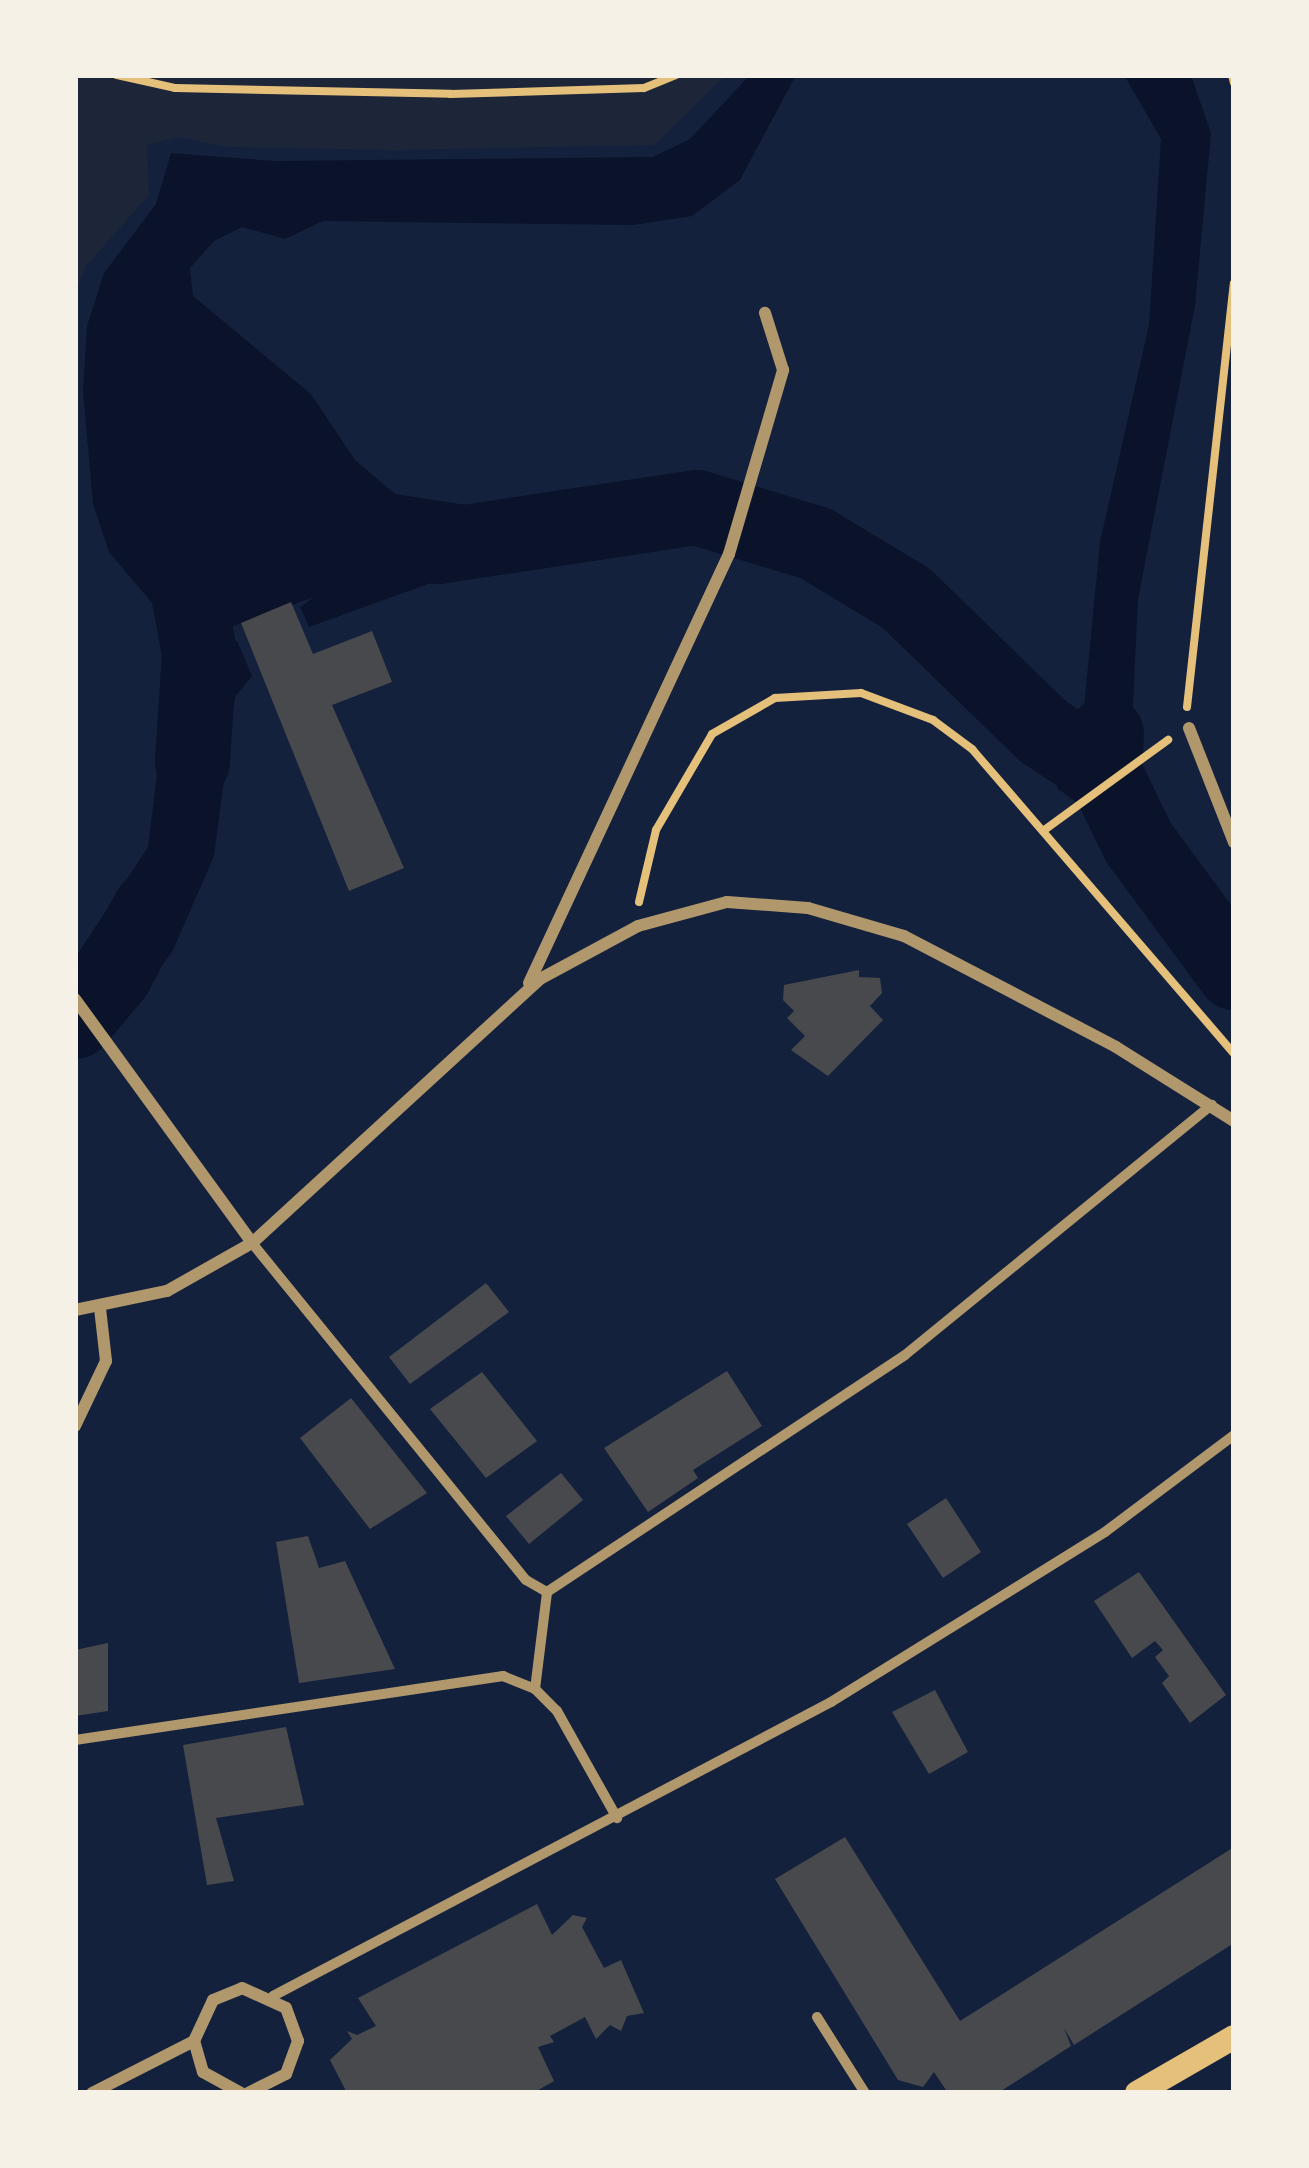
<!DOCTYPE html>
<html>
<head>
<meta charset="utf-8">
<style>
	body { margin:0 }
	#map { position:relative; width:1309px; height:2168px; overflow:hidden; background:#14213d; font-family:"Alegreya Sans",sans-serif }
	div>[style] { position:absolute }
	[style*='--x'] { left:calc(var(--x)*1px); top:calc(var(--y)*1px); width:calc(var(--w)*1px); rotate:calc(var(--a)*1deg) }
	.green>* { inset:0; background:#1d2539 }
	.water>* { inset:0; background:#0b132b }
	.river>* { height:75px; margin:-37.5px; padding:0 37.5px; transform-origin:37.5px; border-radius:37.5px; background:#0b132b }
	.building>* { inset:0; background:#48494c }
	.path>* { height:8px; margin:-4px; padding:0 4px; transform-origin:4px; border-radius:4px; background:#e5c07b }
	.pedestrian>* { height:10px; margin:-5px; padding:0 5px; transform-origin:5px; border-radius:5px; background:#b1986c }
	.minor>* { height:12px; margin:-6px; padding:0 6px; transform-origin:6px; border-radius:6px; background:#b1986c }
	.secondary>* { height:24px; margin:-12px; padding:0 12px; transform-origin:12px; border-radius:12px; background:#e5c07b }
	span { translate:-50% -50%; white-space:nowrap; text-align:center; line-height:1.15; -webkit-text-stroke:9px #f6f1e7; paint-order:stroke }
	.frame { position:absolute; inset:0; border:78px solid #f6f1e7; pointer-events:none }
</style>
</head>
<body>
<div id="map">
	<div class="green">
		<i style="clip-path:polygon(75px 75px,726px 75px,654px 145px,395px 150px,227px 147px,178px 137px,147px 145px,149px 195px,85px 267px,75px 296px)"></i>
	</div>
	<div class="water">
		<i style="clip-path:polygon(750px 75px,796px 75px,740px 180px,692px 216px,633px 225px,323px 221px,285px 239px,242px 227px,214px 241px,190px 268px,193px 296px,311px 394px,355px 460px,395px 494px,492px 509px,500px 531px,489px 562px,309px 627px,300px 607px,314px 597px,162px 652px,152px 603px,109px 552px,93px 504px,83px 391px,87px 326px,104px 273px,156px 204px,171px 153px,275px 161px,653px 157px,690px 139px)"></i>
		<i style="clip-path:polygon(1124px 75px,1191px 75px,1211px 133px,1195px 306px,1138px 599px,1131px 748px,1154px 809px,1121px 836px,1057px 788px,1082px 729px,1100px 542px,1149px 325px,1161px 139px)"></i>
		<i style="clip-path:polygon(237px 641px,252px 676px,235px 697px,214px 856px,173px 950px,120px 1025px,75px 958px,148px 847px,170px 667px)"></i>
	</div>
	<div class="river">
		<i style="--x:178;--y:536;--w:119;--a:79.8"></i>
		<i style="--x:199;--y:653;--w:109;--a:93.7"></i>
		<i style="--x:399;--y:539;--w:40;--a:10"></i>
		<i style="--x:438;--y:546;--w:261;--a:-8.6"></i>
		<i style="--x:696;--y:507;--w:124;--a:16.8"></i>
		<i style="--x:815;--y:543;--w:106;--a:31.1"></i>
		<i style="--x:906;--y:598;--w:191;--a:44.2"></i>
		<i style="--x:1043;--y:731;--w:73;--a:33.9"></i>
		<i style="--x:1106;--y:733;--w:39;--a:93"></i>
		<i style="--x:1104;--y:772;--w:78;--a:64.1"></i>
		<i style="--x:1138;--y:842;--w:162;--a:53.6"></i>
		<i style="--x:75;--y:1021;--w:60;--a:-49.7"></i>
		<i style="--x:114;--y:975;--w:75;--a:-62.1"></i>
	</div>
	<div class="building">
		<i style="clip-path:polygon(291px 602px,313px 654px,372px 631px,392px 682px,332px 705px,404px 868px,349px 891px,241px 623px)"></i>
		<i style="clip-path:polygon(859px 970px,859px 977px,880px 978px,882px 993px,870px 1006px,883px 1020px,828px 1076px,791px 1050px,805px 1036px,787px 1018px,794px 1011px,783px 1000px,784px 985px)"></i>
		<i style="clip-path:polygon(486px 1283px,509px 1312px,410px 1384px,389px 1357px)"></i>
		<i style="clip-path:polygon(727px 1371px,762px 1426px,693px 1470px,698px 1478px,648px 1512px,604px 1448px)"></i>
		<i style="clip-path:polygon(482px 1372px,537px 1441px,486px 1478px,430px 1409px)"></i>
		<i style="clip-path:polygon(351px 1398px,427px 1493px,370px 1529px,300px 1438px)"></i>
		<i style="clip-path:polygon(561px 1473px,583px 1500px,529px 1544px,506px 1516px)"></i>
		<i style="clip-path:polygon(946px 1498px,981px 1552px,943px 1578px,907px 1524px)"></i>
		<i style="clip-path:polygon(308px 1536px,319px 1568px,345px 1561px,395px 1669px,299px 1683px,276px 1542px)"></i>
		<i style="clip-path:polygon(1139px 1572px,1226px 1695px,1190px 1723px,1162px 1683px,1169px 1676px,1155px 1657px,1163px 1650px,1155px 1641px,1132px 1658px,1094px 1601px)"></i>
		<i style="clip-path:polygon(108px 1643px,108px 1711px,75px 1716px,75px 1650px)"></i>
		<i style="clip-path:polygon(935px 1690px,968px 1752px,929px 1774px,892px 1712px)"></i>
		<i style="clip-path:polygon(286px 1727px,304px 1805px,216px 1818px,234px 1881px,207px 1885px,183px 1745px)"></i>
		<i style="clip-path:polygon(845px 1837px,960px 2021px,1234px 1847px,1234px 1943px,1074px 2045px,1064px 2028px,1071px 2046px,998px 2093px,948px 2093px,934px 2072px,923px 2087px,898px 2080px,775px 1879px)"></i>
		<i style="clip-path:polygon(537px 1904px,552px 1935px,573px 1915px,587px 1918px,582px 1927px,604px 1968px,621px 1960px,644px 2013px,627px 2016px,621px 2031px,610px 2025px,596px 2039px,585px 2017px,550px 2036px,554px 2042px,538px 2047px,554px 2081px,533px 2093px,347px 2093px,330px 2060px,352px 2039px,347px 2031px,357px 2035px,376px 2026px,358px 1998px)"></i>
	</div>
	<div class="path">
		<i style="--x:117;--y:75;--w:59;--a:12.6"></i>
		<i style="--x:175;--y:88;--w:276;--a:1.2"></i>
		<i style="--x:451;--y:94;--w:193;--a:-1.8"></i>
		<i style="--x:644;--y:88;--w:35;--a:-22"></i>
		<i style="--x:1232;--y:75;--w:8;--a:76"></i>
		<i style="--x:1187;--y:707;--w:426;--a:-83.7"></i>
		<i style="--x:1043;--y:831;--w:155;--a:-36.1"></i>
		<i style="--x:639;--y:902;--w:74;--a:-76.7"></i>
		<i style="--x:656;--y:830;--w:111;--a:-59.7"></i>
		<i style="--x:712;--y:734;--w:73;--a:-29.7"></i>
		<i style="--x:775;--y:698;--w:86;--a:-3.3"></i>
		<i style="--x:861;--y:693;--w:77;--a:20.6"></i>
		<i style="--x:933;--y:720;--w:49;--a:36.6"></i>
		<i style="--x:972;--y:749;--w:402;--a:49.3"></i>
	</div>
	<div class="pedestrian">
		<i style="--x:252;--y:1243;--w:434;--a:50.9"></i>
		<i style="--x:526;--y:1580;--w:24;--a:30"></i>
		<i style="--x:547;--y:1592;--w:429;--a:-33.5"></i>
		<i style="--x:905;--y:1355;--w:396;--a:-39.2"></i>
		<i style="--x:535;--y:1689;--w:98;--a:-82.9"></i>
		<i style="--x:75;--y:1740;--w:433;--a:-8.5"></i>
		<i style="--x:503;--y:1676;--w:35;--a:22"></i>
		<i style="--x:535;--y:1689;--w:31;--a:45"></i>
		<i style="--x:557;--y:1711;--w:123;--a:60.7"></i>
		<i style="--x:273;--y:1996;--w:631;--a:-27.78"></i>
		<i style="--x:831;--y:1702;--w:322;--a:-31.8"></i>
		<i style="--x:1105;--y:1532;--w:161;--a:-36.9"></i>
		<i style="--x:817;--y:2017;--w:90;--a:57.7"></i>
	</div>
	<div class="minor">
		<i style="--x:1189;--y:728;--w:123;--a:68.5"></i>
		<i style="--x:529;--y:983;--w:473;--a:-65"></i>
		<i style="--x:729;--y:554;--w:192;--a:-73.6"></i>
		<i style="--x:783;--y:370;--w:60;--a:-107.5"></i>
		<i style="--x:75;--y:999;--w:301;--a:54"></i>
		<i style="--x:75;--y:1310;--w:94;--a:-11.7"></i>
		<i style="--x:167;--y:1291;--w:98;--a:-29.5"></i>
		<i style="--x:252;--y:1243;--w:391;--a:-42.5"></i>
		<i style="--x:540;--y:979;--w:111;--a:-28.4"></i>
		<i style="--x:638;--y:926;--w:92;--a:-15.1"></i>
		<i style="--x:727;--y:902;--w:81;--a:4.2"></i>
		<i style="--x:808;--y:908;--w:100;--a:16.3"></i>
		<i style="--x:904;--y:936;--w:239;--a:27.6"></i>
		<i style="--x:1116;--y:1047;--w:139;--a:32.1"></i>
		<i style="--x:75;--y:1426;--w:72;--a:-64.5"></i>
		<i style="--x:106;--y:1361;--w:53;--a:-96.5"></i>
		<i style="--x:92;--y:2093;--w:114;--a:-27"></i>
		<i style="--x:241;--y:2093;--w:43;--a:-151.1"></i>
		<i style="--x:203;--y:2072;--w:32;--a:-106"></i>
		<i style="--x:194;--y:2041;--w:45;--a:-65.1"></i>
		<i style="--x:213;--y:2000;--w:31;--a:-22"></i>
		<i style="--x:242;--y:1988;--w:48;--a:24.4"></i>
		<i style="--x:286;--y:2008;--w:35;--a:70"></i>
		<i style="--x:298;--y:2041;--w:35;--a:110"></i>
		<i style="--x:286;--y:2074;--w:42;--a:153.4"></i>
	</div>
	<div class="secondary">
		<i style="--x:1137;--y:2093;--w:112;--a:-30"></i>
	</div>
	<div class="frame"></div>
</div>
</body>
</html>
